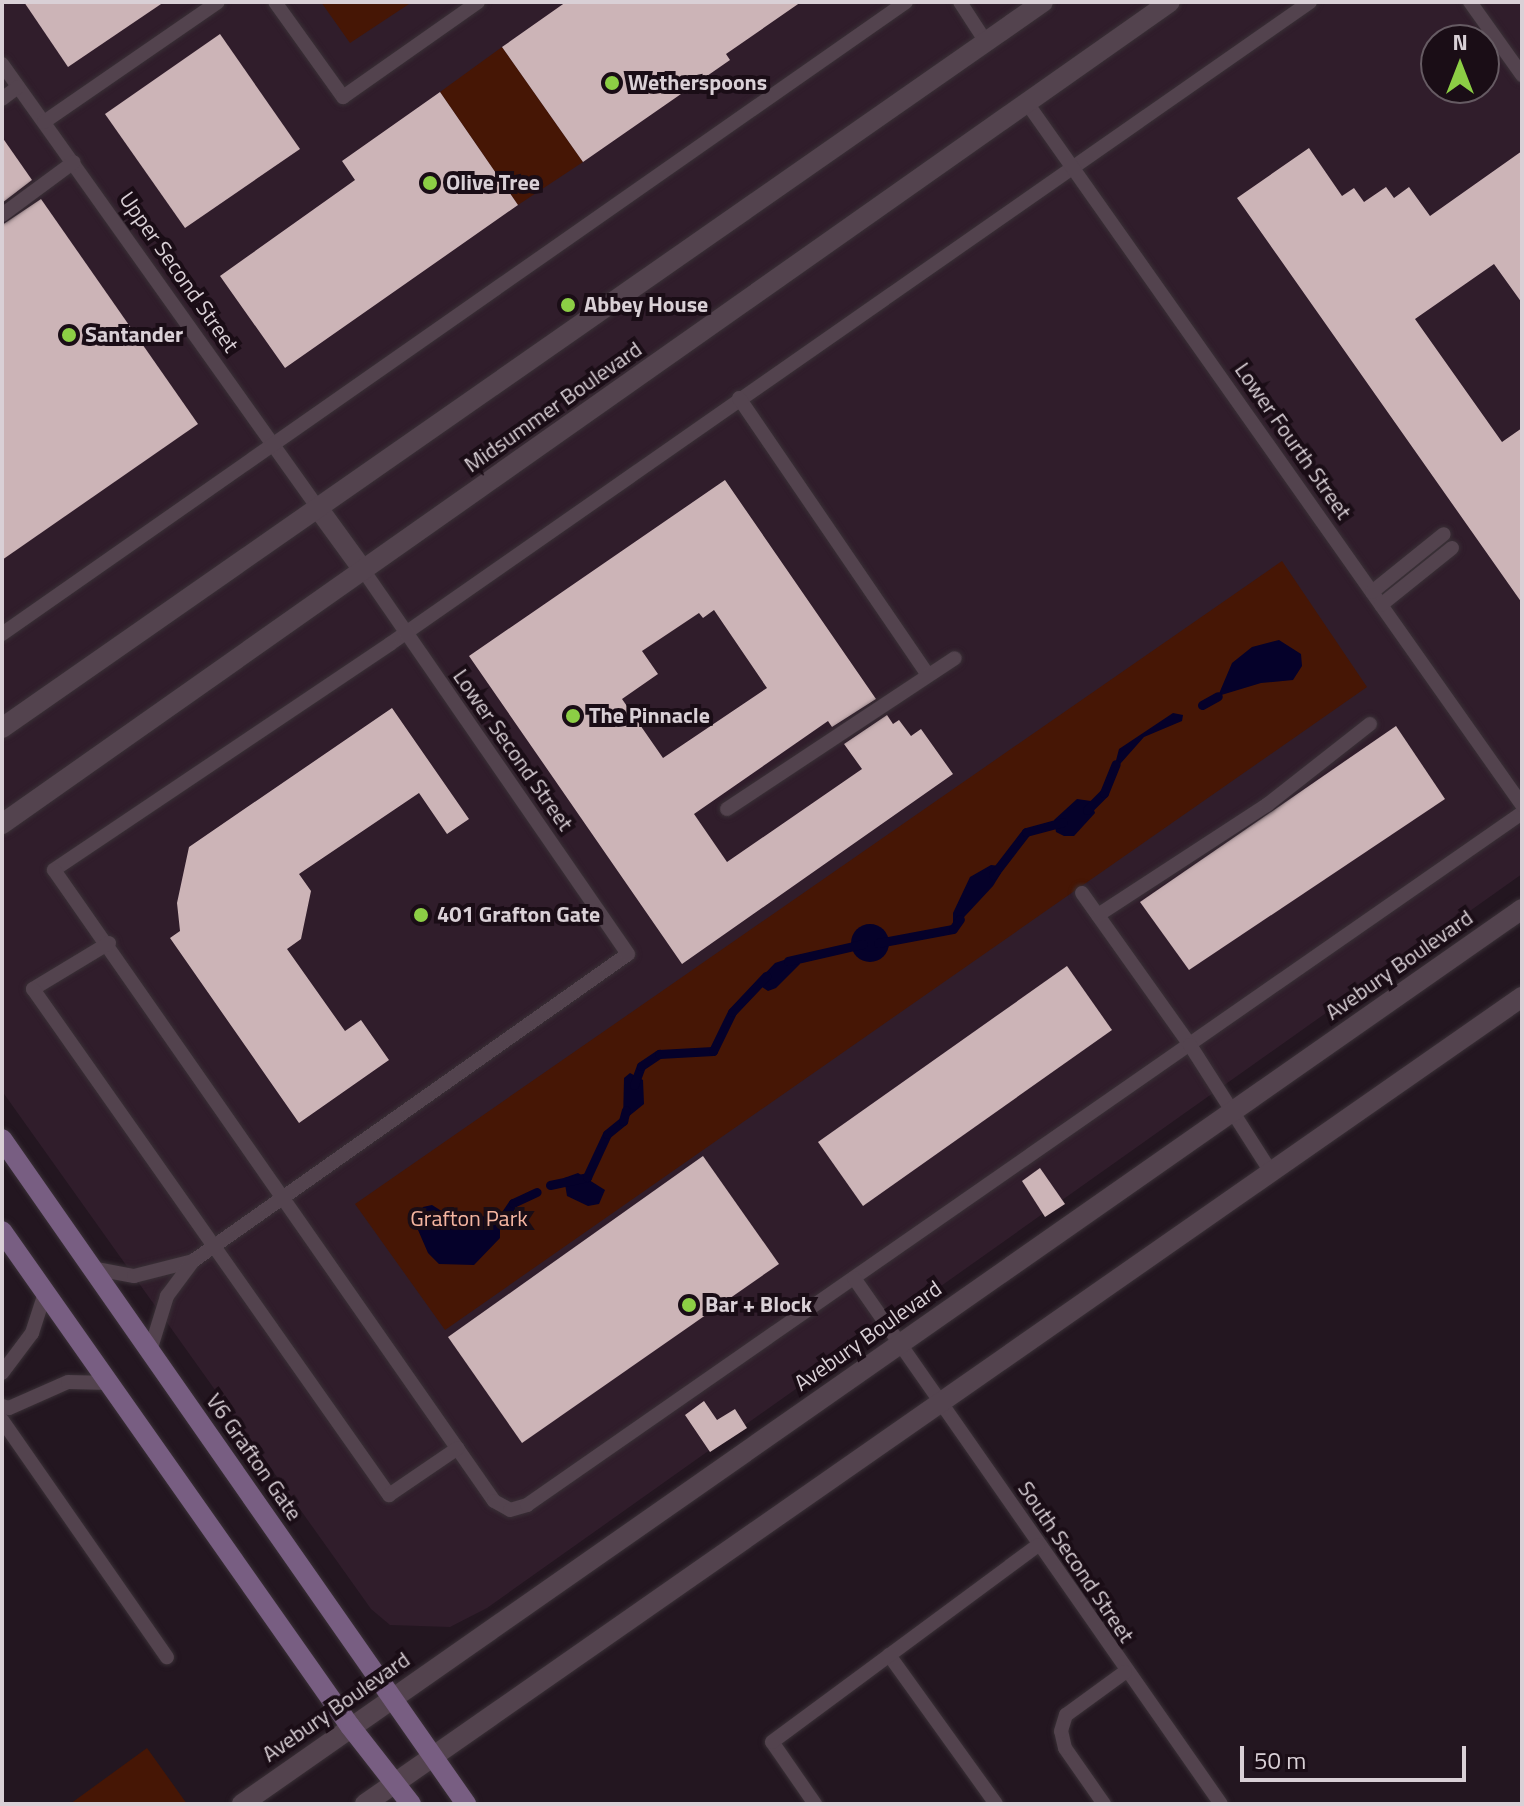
<!DOCTYPE html>
<html>
<head>
<meta charset="utf-8">
<style>
	body { margin:0 }
	#map { position:relative; width:1524px; height:1806px; overflow:hidden; background:#231620; font-family:"Titillium Web",sans-serif }
	div>[style] { position:absolute }
	[style*='--x'] { left:calc(var(--x)*1px); top:calc(var(--y)*1px); width:calc(var(--w)*1px); rotate:calc(var(--a)*1deg) }
	.built>* { inset:0; background:#301d2b }
	.green>* { inset:0; background:#461605 }
	.water>* { inset:0; background:#05012a }
	.round { border-radius:50% }
	.stream>* { height:9px; margin:-4.5px; padding:0 4.5px; transform-origin:4.5px; border-radius:4.5px; background:#05012a }
	.building>* { inset:0; background:#ccb4b7 }
	.roads { filter:drop-shadow(0 0 2px #393036) drop-shadow(0 0 2px #393036) }
	.lane>* { height:14px; margin:-7px; padding:0 7px; transform-origin:7px; border-radius:7px; background:#53434e }
	.street>* { height:20px; margin:-10px; padding:0 10px; transform-origin:10px; border-radius:10px; background:#53434e }
	.secondary>* { height:20px; margin:-10px; padding:0 10px; transform-origin:10px; border-radius:10px; background:#785e82 }
	.dots>* { width:22px; height:22px; translate:-50% -50%; box-sizing:border-box; border:4px solid #1a0d16; border-radius:50% }
	span { translate:-50% -50%; white-space:nowrap; text-align:center; line-height:1.15; -webkit-text-stroke:8px #1a0d16; paint-order:stroke }
	.poi-label { font-size:22px; color:#d9d0d6; font-weight:700 }
	.left { translate:0 -50%; text-align:left }
	.street-label { font-size:22px; color:#d9d0d6 }
	.park-label { font-size:22px; color:#f6b6a1 }
	.frame { position:absolute; inset:0; border:4px solid #d9d0d6; pointer-events:none }
	.north { position:absolute; left:1420px; top:24px; width:80px; height:80px; box-sizing:border-box; background:#1a0d16; border:2px solid #665b63; border-radius:50%; rotate:0deg; font-size:22px; font-weight:700; line-height:32px; text-align:center; color:#d9d0d6 }
	.north::after { content:''; display:block; margin:auto; width:28px; height:36px; background:#8cce45; clip-path:polygon(50% 0,100% 100%,50% 72%,0 100%) }
	.scale { position:absolute; left:1240px; top:1746px; width:226px; height:36px; box-sizing:border-box; border:4px solid #d9d0d6; border-top:0; padding-left:10px; font-size:24px; line-height:28px; white-space:nowrap; color:#d9d0d6; -webkit-text-stroke:6px #1a0d16; paint-order:stroke }
</style>
</head>
<body>
<div id="map">
	<div class="built">
		<i style="clip-path:polygon(evenodd,2px 2px,1522px 2px,1522px 874px,487px 1608px,450px 1627px,390px 1625px,371px 1609px,2px 1091px,2px 2px,1436px 40px,1484px 40px,1484px 88px,1436px 88px,1436px 40px)"></i>
	</div>
	<div class="green">
		<i style="clip-path:polygon(321px 2px,412px 2px,350px 43px)"></i>
		<i style="clip-path:polygon(502px 47px,583px 162px,518px 205px,440px 92px)"></i>
		<i style="clip-path:polygon(1282px 561px,1367px 687px,445px 1330px,355px 1204px)"></i>
		<i style="clip-path:polygon(147px 1748px,187px 1804px,70px 1804px)"></i>
	</div>
	<div class="water">
		<i style="clip-path:polygon(1279px 640px,1301px 654px,1302px 666px,1293px 680px,1261px 683px,1218px 696px,1232px 663px,1252px 647px)"></i>
		<i style="clip-path:polygon(1173px 713px,1183px 715px,1182px 721px,1144px 737px,1113px 772px,1119px 749px)"></i>
		<i style="clip-path:polygon(1077px 799px,1091px 801px,1095px 813px,1074px 836px,1064px 836px,1056px 832px,1054px 820px)"></i>
		<i style="clip-path:polygon(991px 865px,1000px 866px,1001px 873px,993px 886px,953px 929px,953px 913px,970px 877px)"></i>
		<i class="round" style="left:851px;top:924px;width:38px;height:38px"></i>
		<i style="clip-path:polygon(796px 956px,800px 964px,776px 988px,768px 991px,756px 983px,775px 963px)"></i>
		<i style="clip-path:polygon(630px 1073px,643px 1080px,644px 1104px,623px 1121px,624px 1078px)"></i>
		<i style="clip-path:polygon(578px 1173px,605px 1190px,599px 1204px,588px 1206px,567px 1196px,564px 1178px)"></i>
		<i style="clip-path:polygon(432px 1205px,464px 1225px,477px 1216px,493px 1217px,500px 1222px,500px 1238px,474px 1265px,439px 1264px,428px 1253px,415px 1223px,423px 1207px)"></i>
	</div>
	<div class="stream">
		<i style="--x:1202;--y:705;--w:18;--a:-29"></i>
		<i style="--x:1087;--y:810;--w:24;--a:-45"></i>
		<i style="--x:1104;--y:793;--w:31;--a:-68"></i>
		<i style="--x:993;--y:875;--w:54;--a:-52.5"></i>
		<i style="--x:1026;--y:832;--w:38;--a:-15"></i>
		<i style="--x:878;--y:943;--w:76;--a:-10.6"></i>
		<i style="--x:953;--y:929;--w:12;--a:-55"></i>
		<i style="--x:788;--y:961;--w:77;--a:-12.8"></i>
		<i style="--x:634;--y:1085;--w:20;--a:-70"></i>
		<i style="--x:641;--y:1066;--w:22;--a:-34"></i>
		<i style="--x:659;--y:1054;--w:54;--a:-3.2"></i>
		<i style="--x:713;--y:1051;--w:43;--a:-64"></i>
		<i style="--x:732;--y:1012;--w:50;--a:-46.6"></i>
		<i style="--x:550;--y:1185;--w:38;--a:-12"></i>
		<i style="--x:587;--y:1177;--w:47;--a:-65.1"></i>
		<i style="--x:607;--y:1134;--w:21;--a:-39"></i>
		<i style="--x:623;--y:1121;--w:11;--a:-75"></i>
		<i style="--x:500;--y:1222;--w:23;--a:-56"></i>
		<i style="--x:513;--y:1203;--w:26;--a:-25"></i>
	</div>
	<div class="building">
		<i style="clip-path:polygon(24px 2px,164px 2px,68px 67px)"></i>
		<i style="clip-path:polygon(566px 2px,801px 2px,726px 54px,730px 60px,583px 162px,502px 47px)"></i>
		<i style="clip-path:polygon(220px 34px,300px 149px,185px 228px,105px 114px)"></i>
		<i style="clip-path:polygon(440px 92px,518px 205px,285px 368px,220px 276px,355px 180px,342px 161px)"></i>
		<i style="clip-path:polygon(2px 137px,32px 180px,2px 203px)"></i>
		<i style="clip-path:polygon(1309px 148px,1342px 196px,1354px 188px,1364px 202px,1386px 187px,1394px 198px,1409px 187px,1430px 216px,1522px 151px,1522px 303px,1494px 264px,1415px 319px,1502px 442px,1522px 428px,1522px 603px,1237px 198px)"></i>
		<i style="clip-path:polygon(41px 199px,198px 424px,2px 560px,2px 225px)"></i>
		<i style="clip-path:polygon(evenodd,725px 480px,876px 699px,832px 727px,828px 721px,694px 814px,727px 862px,862px 769px,844px 744px,887px 715px,893px 724px,899px 720px,911px 736px,921px 729px,953px 774px,682px 964px,469px 656px,725px 480px,714px 610px,767px 688px,663px 758px,622px 699px,658px 674px,642px 651px,699px 613px,703px 618px,714px 610px)"></i>
		<i style="clip-path:polygon(392px 708px,469px 819px,447px 834px,419px 793px,299px 874px,311px 891px,301px 939px,287px 949px,345px 1031px,361px 1020px,389px 1060px,299px 1123px,170px 938px,180px 931px,177px 903px,189px 847px)"></i>
		<i style="clip-path:polygon(1396px 726px,1445px 799px,1189px 970px,1140px 902px)"></i>
		<i style="clip-path:polygon(1067px 966px,1112px 1030px,863px 1206px,818px 1142px)"></i>
		<i style="clip-path:polygon(703px 1156px,779px 1264px,522px 1443px,448px 1337px)"></i>
		<i style="clip-path:polygon(1040px 1168px,1065px 1204px,1045px 1217px,1022px 1181px)"></i>
		<i style="clip-path:polygon(704px 1401px,717px 1420px,735px 1409px,747px 1428px,710px 1452px,685px 1415px)"></i>
	</div>
	<div class="roads">
		<div class="lane">
			<i style="--x:275;--y:2;--w:117;--a:54.4"></i>
			<i style="--x:343;--y:97;--w:165;--a:-35.1"></i>
			<i style="--x:960;--y:2;--w:48;--a:57"></i>
			<i style="--x:1310;--y:2;--w:1122;--a:145.09"></i>
			<i style="--x:390;--y:644;--w:405;--a:146.1"></i>
			<i style="--x:54;--y:870;--w:769;--a:55.11"></i>
			<i style="--x:494;--y:1501;--w:18;--a:29"></i>
			<i style="--x:510;--y:1510;--w:18;--a:-16"></i>
			<i style="--x:527;--y:1505;--w:1212;--a:-34.82"></i>
			<i style="--x:1470;--y:2;--w:90;--a:54.5"></i>
			<i style="--x:2;--y:64;--w:545;--a:54.56"></i>
			<i style="--x:2;--y:99;--w:20;--a:-37"></i>
			<i style="--x:1027;--y:103;--w:859;--a:54.81"></i>
			<i style="--x:44;--y:122;--w:211;--a:-34.6"></i>
			<i style="--x:2;--y:215;--w:89;--a:-36.4"></i>
			<i style="--x:739;--y:398;--w:335;--a:55.7"></i>
			<i style="--x:1372;--y:592;--w:92;--a:-38.9"></i>
			<i style="--x:1381;--y:605;--w:91;--a:-38.8"></i>
			<i style="--x:2;--y:634;--w:1103;--a:-34.96"></i>
			<i style="--x:727;--y:809;--w:273;--a:-33.5"></i>
			<i style="--x:1082;--y:893;--w:186;--a:54.6"></i>
			<i style="--x:1190;--y:1045;--w:151;--a:57.5"></i>
			<i style="--x:1098;--y:915;--w:202;--a:-33.1"></i>
			<i style="--x:1267;--y:805;--w:131;--a:-38.2"></i>
			<i style="--x:109;--y:943;--w:89;--a:148.8"></i>
			<i style="--x:33;--y:989;--w:619;--a:54.87"></i>
			<i style="--x:389;--y:1495;--w:83;--a:-34.3"></i>
			<i style="--x:91;--y:1268;--w:44;--a:10.5"></i>
			<i style="--x:134;--y:1276;--w:61;--a:-14.3"></i>
			<i style="--x:193;--y:1261;--w:532;--a:-35.21"></i>
			<i style="--x:628;--y:954;--w:467;--a:-124.6"></i>
			<i style="--x:854;--y:1278;--w:641;--a:55.1"></i>
			<i style="--x:150;--y:1351;--w:58;--a:-72.8"></i>
			<i style="--x:167;--y:1296;--w:44;--a:-53.4"></i>
			<i style="--x:2;--y:1373;--w:50;--a:-53.1"></i>
			<i style="--x:32;--y:1333;--w:45;--a:-72"></i>
			<i style="--x:2;--y:1406;--w:7;--a:16"></i>
			<i style="--x:9;--y:1408;--w:64;--a:-23.8"></i>
			<i style="--x:68;--y:1382;--w:43;--a:1.3"></i>
			<i style="--x:2;--y:1420;--w:289;--a:55.2"></i>
			<i style="--x:889;--y:1655;--w:183;--a:54.3"></i>
			<i style="--x:815;--y:1804;--w:75;--a:-124.7"></i>
			<i style="--x:772;--y:1742;--w:331;--a:-36.5"></i>
			<i style="--x:1104;--y:1804;--w:68;--a:-124.9"></i>
			<i style="--x:1065;--y:1748;--w:17;--a:-103"></i>
			<i style="--x:1061;--y:1731;--w:17;--a:-73"></i>
			<i style="--x:1066;--y:1715;--w:73;--a:-36.1"></i>
		</div>
		<div class="street">
			<i style="--x:318;--y:508;--w:77;--a:54"></i>
			<i style="--x:2;--y:728;--w:1269;--a:-34.89"></i>
			<i style="--x:2;--y:824;--w:1428;--a:-35.14"></i>
			<i style="--x:242;--y:1804;--w:1562;--a:-34.96"></i>
			<i style="--x:365;--y:1804;--w:1411;--a:-34.9"></i>
		</div>
		<div class="secondary">
			<i style="--x:2;--y:1139;--w:811;--a:55.09"></i>
			<i style="--x:2;--y:1231;--w:605;--a:54.89"></i>
			<i style="--x:350;--y:1726;--w:99;--a:52"></i>
		</div>
	</div>
	<div class="dots">
		<i style="left:612px;top:83px;background:#8cce45"></i>
		<i style="left:430px;top:183px;background:#8cce45"></i>
		<i style="left:568px;top:305px;background:#8cce45"></i>
		<i style="left:69px;top:335px;background:#8cce45"></i>
		<i style="left:573px;top:716px;background:#8cce45"></i>
		<i style="left:421px;top:915px;background:#8cce45"></i>
		<i style="left:689px;top:1305px;background:#8cce45"></i>
	</div>
	<div class="poi-label">
		<span class="left" style="left:628px;top:83px">Wetherspoons</span>
		<span class="left" style="left:446px;top:183px">Olive Tree</span>
		<span class="left" style="left:584px;top:305px">Abbey House</span>
		<span class="left" style="left:85px;top:335px">Santander</span>
		<span class="left" style="left:589px;top:716px">The Pinnacle</span>
		<span class="left" style="left:437px;top:915px">401 Grafton Gate</span>
		<span class="left" style="left:705px;top:1305px">Bar + Block</span>
	</div>
	<div class="street-label">
		<span style="left:179px;top:272px;rotate:55deg">Upper Second Street</span>
		<span style="left:553px;top:407px;rotate:-35deg">Midsummer Boulevard</span>
		<span style="left:1293px;top:441px;rotate:55deg">Lower Fourth Street</span>
		<span style="left:513px;top:750px;rotate:55deg">Lower Second Street</span>
		<span style="left:1399px;top:965px;rotate:-35deg">Avebury Boulevard</span>
		<span style="left:868px;top:1336px;rotate:-35deg">Avebury Boulevard</span>
		<span style="left:254px;top:1457px;rotate:55deg">V6 Grafton Gate</span>
		<span style="left:1076px;top:1562px;rotate:56deg">South Second Street</span>
		<span style="left:336px;top:1707px;rotate:-35deg">Avebury Boulevard</span>
	</div>
	<div class="park-label">
		<span style="left:469px;top:1219px">Grafton Park</span>
	</div>
	<div class="frame"></div>
	<div class="north">N</div>
	<div class="scale">50 m</div>
</div>
</body>
</html>
